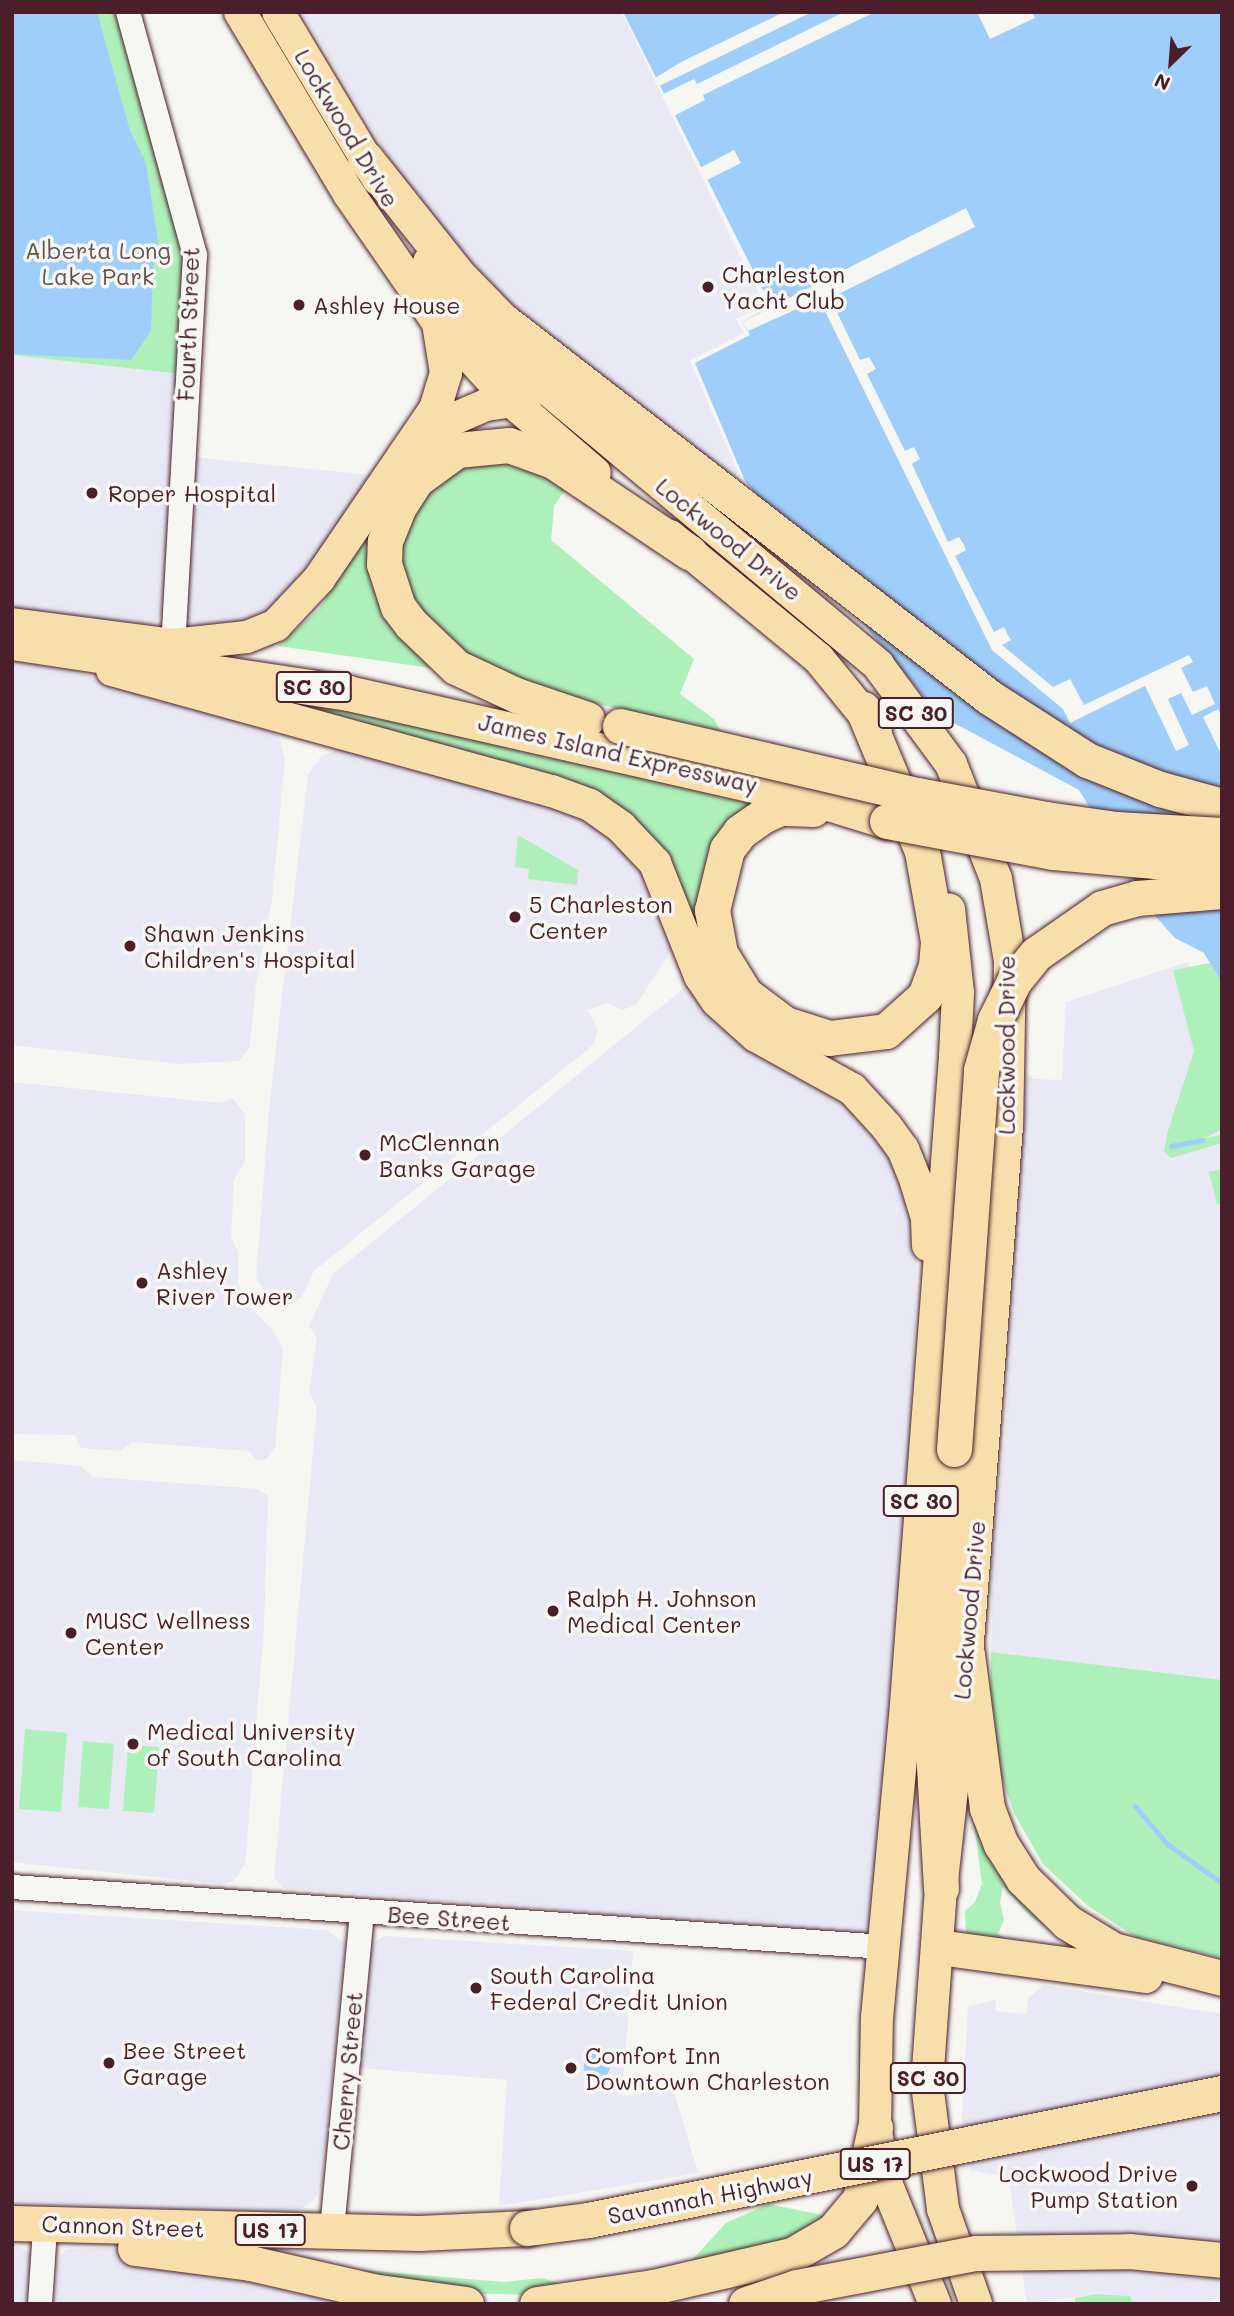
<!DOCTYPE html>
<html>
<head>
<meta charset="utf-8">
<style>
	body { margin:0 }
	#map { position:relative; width:1234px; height:2316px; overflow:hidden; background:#f6f6f2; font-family:Mali,sans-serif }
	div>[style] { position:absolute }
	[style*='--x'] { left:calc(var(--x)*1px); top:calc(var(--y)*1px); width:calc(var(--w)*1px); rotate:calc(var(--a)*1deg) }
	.built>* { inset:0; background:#e8e9f5 }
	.green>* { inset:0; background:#adf0ba }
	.water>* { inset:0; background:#9fcefb }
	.round { border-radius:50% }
	.pier>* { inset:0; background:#f6f6f2 }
	.stream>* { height:5px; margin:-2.5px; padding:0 2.5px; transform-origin:2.5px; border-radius:2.5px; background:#9fcefb }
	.roads { filter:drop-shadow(0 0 2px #4a1f2b) drop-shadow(0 0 2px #4a1f2b) }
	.minor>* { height:24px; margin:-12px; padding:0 12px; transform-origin:12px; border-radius:12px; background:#f6f6f2 }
	.major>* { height:32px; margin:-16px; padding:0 16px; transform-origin:16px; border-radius:16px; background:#f8deab }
	.highway>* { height:35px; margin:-17.5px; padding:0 17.5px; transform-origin:17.5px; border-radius:17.5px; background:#f8deab }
	.bridges { filter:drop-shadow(0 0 2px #4a1f2b) drop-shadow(0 0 2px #4a1f2b) }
	.highway-bridge>* { height:35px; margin:-17.5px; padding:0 17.5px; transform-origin:17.5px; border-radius:17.5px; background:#f8deab }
	.dots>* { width:19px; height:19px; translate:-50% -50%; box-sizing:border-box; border:4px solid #f6f6f2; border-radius:50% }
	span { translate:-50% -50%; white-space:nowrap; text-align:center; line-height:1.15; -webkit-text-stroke:7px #f6f6f2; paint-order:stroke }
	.shield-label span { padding:2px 5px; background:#f6f6f2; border:2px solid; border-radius:5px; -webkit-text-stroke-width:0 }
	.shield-label { font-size:21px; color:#4a1f2b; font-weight:700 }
	.street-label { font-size:23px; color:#4a1f2b }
	.park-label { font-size:23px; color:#63534f }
	.poi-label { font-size:23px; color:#4a1f2b }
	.left { translate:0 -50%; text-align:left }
	.right { translate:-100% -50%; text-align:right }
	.frame { position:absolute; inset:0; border:14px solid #4a1f2b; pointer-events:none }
	.north { position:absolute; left:1136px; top:28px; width:70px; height:70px; -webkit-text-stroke:5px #f6f6f2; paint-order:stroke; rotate:205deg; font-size:19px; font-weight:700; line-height:28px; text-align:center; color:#4a1f2b }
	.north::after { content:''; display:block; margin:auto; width:24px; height:32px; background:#4a1f2b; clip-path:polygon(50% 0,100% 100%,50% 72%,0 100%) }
</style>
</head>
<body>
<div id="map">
	<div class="built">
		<i style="clip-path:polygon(302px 12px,621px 12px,764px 304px,736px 319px,744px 333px,690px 361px,738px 472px,730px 484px,532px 338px,416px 203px)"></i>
		<i style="clip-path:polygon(12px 355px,180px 374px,165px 611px,147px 629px,12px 613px)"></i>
		<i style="clip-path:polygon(192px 457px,380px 476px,279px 610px,247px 623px,210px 629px,191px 625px,185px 616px)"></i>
		<i style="clip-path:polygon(12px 656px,258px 720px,279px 737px,285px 759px,272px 900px,256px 983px,250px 1046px,239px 1061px,178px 1064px,12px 1045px)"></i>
		<i style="clip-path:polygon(345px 747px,549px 797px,632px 848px,678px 940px,636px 1005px,622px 1010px,608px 1003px,587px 1010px,598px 1029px,593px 1045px,314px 1271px,301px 1298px,288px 1305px,269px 1298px,256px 1278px,270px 1099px,308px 775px,321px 756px)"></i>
		<i style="clip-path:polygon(1188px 962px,1222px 1060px,1222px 1681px,991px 1652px,992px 1549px,1005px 1439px,1022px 1069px,1034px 1079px,1062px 1080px,1066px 1002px)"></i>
		<i style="clip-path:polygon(695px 979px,826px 1079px,903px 1168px,917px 1253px,913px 1371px,896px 1687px,871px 1927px,857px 1934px,283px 1888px,274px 1877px,317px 1408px,309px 1391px,317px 1338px,309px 1326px,333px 1274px)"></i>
		<i style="clip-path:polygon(12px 1082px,221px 1103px,232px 1098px,245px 1114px,245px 1161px,234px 1180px,231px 1237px,238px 1252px,238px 1283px,247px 1304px,273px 1331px,283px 1349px,275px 1447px,266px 1459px,256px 1460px,248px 1451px,133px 1442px,120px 1451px,81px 1448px,75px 1435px,12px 1434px)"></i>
		<i style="clip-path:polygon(12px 1460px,81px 1466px,93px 1477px,258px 1489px,268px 1496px,264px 1627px,245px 1864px,234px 1881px,220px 1884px,12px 1862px)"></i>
		<i style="clip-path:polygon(12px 1910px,326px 1930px,345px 1943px,322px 2185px,312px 2202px,294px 2213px,12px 2204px)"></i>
		<i style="clip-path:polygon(384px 1936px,633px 1951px,622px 2096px,673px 2088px,698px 2173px,499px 2206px,507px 2080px,359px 2068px,370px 1945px)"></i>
		<i style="clip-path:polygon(1043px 1985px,1222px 2014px,1222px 2298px,1199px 2304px,1133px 2304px,1130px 2296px,1095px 2294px,1027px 2304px,1009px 2178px,970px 2170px,962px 2120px,968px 2006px,995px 2000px,996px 2011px,1026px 2014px,1028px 1999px)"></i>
		<i style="clip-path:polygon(12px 2244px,29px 2252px,32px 2260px,28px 2304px,12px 2304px)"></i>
		<i style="clip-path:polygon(118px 2248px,380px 2304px,56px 2304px,59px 2257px,66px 2249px)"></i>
	</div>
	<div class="green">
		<i style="clip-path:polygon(12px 12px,122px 12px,184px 244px,180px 374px,12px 355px)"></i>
		<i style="clip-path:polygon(508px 456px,568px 485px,554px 506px,551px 540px,694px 659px,680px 694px,714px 719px,721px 731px,570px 698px,475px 662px,415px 612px,398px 564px,405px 522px,427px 487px,473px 462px)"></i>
		<i style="clip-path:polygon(369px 528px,379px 529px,438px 669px,278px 646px,319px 609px)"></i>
		<i style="clip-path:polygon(223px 686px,469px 735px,758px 802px,701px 910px,690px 913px,638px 826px)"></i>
		<i style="clip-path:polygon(518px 835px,578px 870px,577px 885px,528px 879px,529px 869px,515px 867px)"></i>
		<i style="clip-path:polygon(1210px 963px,1222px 983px,1222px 1129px,1205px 1138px,1222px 1135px,1222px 1143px,1171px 1158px,1164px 1151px,1167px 1134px,1194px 1051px,1173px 970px)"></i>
		<i style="clip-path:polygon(1222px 1169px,1222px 1203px,1217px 1204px,1209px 1172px)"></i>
		<i style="clip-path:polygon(991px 1652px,1222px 1680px,1222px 1958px,1136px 1937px,1088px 1906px,1043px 1864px,1014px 1813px,998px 1767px,990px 1716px)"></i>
		<i style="clip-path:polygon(25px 1729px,67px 1733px,61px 1812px,19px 1809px)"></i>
		<i style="clip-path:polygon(83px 1741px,114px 1744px,109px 1809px,78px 1807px)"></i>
		<i style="clip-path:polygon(128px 1745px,159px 1747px,154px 1813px,123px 1811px)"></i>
		<i style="clip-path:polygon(972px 1809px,1059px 1936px,1030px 1916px,1003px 1886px,1000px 1903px,1004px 1920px,998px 1934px,1010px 1941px,966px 1933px,965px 1911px,975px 1902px,982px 1884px)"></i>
		<i style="clip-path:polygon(768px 2204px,832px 2217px,812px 2234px,680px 2273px,726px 2223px)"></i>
		<i style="clip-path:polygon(365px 2270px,503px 2282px,542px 2278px,561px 2284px,550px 2295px,441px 2293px,353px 2271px)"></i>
		<i style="clip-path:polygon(1095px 2294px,1130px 2296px,1133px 2304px,1075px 2304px,1075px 2298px)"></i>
	</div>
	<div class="water">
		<i style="clip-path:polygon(12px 12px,97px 12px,130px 131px,146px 163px,159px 248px,153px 269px,151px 331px,131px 360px,12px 354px)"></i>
		<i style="clip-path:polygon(623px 12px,1222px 12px,1222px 983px,1204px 953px,1175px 938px,1157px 918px,1079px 790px,939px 715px,745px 481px,695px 363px,750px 335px,742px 322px,771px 306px)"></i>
		<i class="round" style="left:584px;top:2053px;width:26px;height:26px"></i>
	</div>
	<div class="pier">
		<i style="clip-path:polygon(784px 12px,812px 12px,659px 86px,655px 78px,683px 61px)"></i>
		<i style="clip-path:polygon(844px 12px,875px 12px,703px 95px,705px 100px,674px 116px,663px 94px,694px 79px,697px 84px)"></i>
		<i style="clip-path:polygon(977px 12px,1032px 12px,1035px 18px,990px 39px)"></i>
		<i style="clip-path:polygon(734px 150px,741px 163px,707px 180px,700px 168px)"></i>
		<i style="clip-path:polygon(966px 208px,975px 227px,830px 298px,860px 360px,869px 357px,876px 369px,867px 374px,905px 451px,914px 447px,920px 459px,912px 464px,948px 542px,959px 537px,964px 545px,966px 550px,955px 556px,994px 632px,1004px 627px,1008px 635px,1011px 640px,1002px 645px,1053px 687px,1070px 679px,1084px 705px,1189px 655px,1193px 662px,1181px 668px,1193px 692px,1207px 686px,1215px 704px,1192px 715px,1181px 693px,1168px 699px,1189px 745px,1176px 751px,1145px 686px,1070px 723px,1063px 709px,992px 650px,819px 299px,748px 331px,742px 322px)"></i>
		<i style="clip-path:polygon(1218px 709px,1222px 716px,1222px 756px,1203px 717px)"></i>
	</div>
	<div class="stream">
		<i style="--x:1171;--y:1146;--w:32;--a:-11"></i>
		<i style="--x:1135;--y:1806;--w:50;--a:49.9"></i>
		<i style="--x:1167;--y:1844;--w:67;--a:35.3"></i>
	</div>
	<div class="roads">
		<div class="minor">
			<i style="--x:128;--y:12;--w:252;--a:74.6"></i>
			<i style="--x:195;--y:255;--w:391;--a:93.2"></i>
			<i style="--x:12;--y:1887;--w:876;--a:3.93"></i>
			<i style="--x:332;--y:2230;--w:318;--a:-84.6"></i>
			<i style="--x:40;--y:2304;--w:61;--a:-86.2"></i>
		</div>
		<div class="major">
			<i style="--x:240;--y:12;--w:212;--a:59.1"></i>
			<i style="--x:349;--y:194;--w:155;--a:55.3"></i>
			<i style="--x:437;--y:321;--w:106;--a:47.3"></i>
			<i style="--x:509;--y:399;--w:113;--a:40.7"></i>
			<i style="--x:278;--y:12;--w:195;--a:59.1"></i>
			<i style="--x:429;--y:262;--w:110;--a:51.3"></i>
			<i style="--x:498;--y:348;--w:495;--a:39.8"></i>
			<i style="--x:878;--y:665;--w:123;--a:53.6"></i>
			<i style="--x:951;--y:764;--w:123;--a:68.6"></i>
			<i style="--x:996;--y:879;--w:83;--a:80.3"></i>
			<i style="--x:1010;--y:961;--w:165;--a:91"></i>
			<i style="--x:1007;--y:1126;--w:530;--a:94.33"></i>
			<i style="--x:967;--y:1654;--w:235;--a:96.3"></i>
			<i style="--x:941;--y:1888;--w:196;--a:94.1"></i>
			<i style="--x:927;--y:2084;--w:126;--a:82.7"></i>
			<i style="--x:943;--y:2209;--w:101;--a:70.8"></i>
			<i style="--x:420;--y:441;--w:28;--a:-38"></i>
			<i style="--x:442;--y:424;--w:48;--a:-23.4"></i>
			<i style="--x:486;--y:405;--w:40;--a:-8.5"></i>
			<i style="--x:670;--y:536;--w:193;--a:39.5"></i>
			<i style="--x:819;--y:659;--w:90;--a:50.8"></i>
			<i style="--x:12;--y:624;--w:162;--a:7.4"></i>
			<i style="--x:173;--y:645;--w:74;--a:-6.2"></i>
			<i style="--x:247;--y:637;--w:31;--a:-22"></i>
			<i style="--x:276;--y:625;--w:63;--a:-46.9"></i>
			<i style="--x:319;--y:579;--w:206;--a:-55.7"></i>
			<i style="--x:435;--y:409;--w:38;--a:-73"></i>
			<i style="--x:446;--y:373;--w:51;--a:-99.1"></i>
			<i style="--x:112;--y:670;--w:456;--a:15.4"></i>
			<i style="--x:552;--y:791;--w:40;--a:20.2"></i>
			<i style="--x:590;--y:805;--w:38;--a:35"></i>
			<i style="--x:621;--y:827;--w:50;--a:46.6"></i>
			<i style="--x:655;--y:863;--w:122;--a:68.3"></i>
			<i style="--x:700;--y:976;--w:30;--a:56"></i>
			<i style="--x:717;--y:1001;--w:52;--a:41.9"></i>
			<i style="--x:756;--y:1036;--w:110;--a:28.9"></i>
			<i style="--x:852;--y:1089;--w:50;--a:47.4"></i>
			<i style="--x:886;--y:1126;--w:29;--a:54"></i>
			<i style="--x:903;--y:1149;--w:35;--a:68"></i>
			<i style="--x:916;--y:1182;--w:39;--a:73"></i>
			<i style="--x:927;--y:1219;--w:26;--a:88"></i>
			<i style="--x:935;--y:2304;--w:128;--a:-112"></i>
			<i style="--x:887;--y:2185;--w:58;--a:-101.9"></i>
			<i style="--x:875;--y:2128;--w:110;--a:-89"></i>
			<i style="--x:877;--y:2018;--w:302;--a:-84.7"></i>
			<i style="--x:905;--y:1717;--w:663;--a:-85.67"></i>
			<i style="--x:955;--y:1056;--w:63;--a:-87.3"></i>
			<i style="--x:958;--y:993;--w:84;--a:-96.1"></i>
		</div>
		<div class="highway">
			<i style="--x:365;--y:158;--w:151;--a:51.5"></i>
			<i style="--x:459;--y:276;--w:62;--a:45.7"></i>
			<i style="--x:502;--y:320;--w:616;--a:37.74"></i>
			<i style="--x:989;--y:697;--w:117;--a:32.7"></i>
			<i style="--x:1087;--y:760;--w:79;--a:21.7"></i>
			<i style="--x:1160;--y:789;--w:64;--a:15.3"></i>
			<i style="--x:12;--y:642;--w:340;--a:8.6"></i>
			<i style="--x:348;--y:693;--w:483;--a:12.8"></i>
			<i style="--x:819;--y:800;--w:71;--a:17.2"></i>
			<i style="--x:587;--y:719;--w:75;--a:-161.3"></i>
			<i style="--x:516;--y:695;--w:66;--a:-155"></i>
			<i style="--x:456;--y:667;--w:62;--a:-136.3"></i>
			<i style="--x:411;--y:624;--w:21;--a:-127"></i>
			<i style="--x:398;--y:607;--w:45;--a:-108"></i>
			<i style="--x:384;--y:564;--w:23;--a:-88"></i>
			<i style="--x:385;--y:541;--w:35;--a:-68"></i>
			<i style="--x:398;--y:508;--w:33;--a:-57"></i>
			<i style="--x:416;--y:480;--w:51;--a:-36.2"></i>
			<i style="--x:457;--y:450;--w:52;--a:-5.5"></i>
			<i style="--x:509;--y:445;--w:47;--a:20"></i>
			<i style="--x:553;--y:461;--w:164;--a:33.8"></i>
			<i style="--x:813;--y:809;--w:33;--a:-178"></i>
			<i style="--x:780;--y:808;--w:17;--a:156"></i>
			<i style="--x:764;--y:815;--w:29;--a:145"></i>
			<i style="--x:740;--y:832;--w:21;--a:127"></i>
			<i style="--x:727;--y:849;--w:63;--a:103.8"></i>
			<i style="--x:712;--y:910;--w:44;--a:79.5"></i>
			<i style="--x:720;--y:953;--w:48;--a:58.6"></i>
			<i style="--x:745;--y:994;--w:50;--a:36.9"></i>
			<i style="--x:785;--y:1024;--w:46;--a:17.7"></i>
			<i style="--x:829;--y:1038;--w:57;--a:-7"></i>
			<i style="--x:886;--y:1031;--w:52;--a:-41.9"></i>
			<i style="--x:925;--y:996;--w:33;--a:-70"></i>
			<i style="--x:936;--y:965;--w:24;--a:-85"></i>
			<i style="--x:938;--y:941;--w:91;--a:-100.1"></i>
			<i style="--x:922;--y:851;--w:154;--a:-112.6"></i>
			<i style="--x:967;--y:1654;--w:155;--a:82.6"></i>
			<i style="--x:987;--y:1808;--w:39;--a:69"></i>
			<i style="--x:1001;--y:1844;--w:41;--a:57.8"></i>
			<i style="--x:1023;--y:1879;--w:62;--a:44.3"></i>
			<i style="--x:1067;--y:1922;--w:54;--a:31.3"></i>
			<i style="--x:1113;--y:1950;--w:113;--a:14.4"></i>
			<i style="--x:941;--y:1888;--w:158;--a:-93.3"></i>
			<i style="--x:932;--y:1730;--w:282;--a:-85.5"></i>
			<i style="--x:938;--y:1947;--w:209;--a:7.7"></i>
			<i style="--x:12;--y:2223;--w:407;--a:1.4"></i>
			<i style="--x:419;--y:2233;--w:108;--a:-2.7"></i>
			<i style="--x:135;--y:2248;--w:116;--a:7.4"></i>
			<i style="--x:250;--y:2263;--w:125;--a:12.9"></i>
			<i style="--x:372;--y:2291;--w:95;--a:7.9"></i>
			<i style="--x:537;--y:2304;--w:117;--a:-8.3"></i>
			<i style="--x:653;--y:2287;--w:143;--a:-13"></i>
			<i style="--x:792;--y:2255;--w:48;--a:-30.3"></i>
			<i style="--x:833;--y:2231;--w:42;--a:-49.8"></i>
			<i style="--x:860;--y:2199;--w:73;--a:-78.1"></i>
		</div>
	</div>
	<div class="bridges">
		<div class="highway-bridge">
			<i style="--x:620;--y:726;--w:305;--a:13.1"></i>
			<i style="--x:917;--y:795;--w:131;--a:10.5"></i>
			<i style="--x:1046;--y:819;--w:71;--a:8.1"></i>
			<i style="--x:1116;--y:829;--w:106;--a:3.2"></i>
			<i style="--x:887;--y:821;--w:169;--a:10.6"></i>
			<i style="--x:1053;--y:852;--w:170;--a:5.1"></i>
			<i style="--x:954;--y:1449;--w:380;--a:-85.9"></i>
			<i style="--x:981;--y:1070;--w:52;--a:-74.4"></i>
			<i style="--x:995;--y:1020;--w:43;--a:-64"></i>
			<i style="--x:1014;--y:981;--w:35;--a:-51"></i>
			<i style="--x:1036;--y:954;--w:80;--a:-34.9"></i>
			<i style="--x:1102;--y:908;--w:36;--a:-16"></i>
			<i style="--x:1137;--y:898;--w:85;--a:-4.7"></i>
			<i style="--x:527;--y:2228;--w:62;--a:-7.5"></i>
			<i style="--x:588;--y:2220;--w:647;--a:-11.33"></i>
			<i style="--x:746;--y:2304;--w:54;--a:-18.4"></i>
			<i style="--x:797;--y:2287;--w:182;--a:-10.8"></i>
			<i style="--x:976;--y:2253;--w:153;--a:-0.7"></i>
			<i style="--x:1129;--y:2251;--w:93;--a:5.5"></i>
		</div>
	</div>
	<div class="dots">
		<i style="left:708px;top:287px;background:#4a1f2b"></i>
		<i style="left:299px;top:305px;background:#4a1f2b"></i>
		<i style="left:92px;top:493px;background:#4a1f2b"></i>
		<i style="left:515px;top:917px;background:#4a1f2b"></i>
		<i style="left:130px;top:946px;background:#4a1f2b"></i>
		<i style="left:365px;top:1155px;background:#4a1f2b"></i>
		<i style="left:142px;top:1283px;background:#4a1f2b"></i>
		<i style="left:553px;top:1611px;background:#4a1f2b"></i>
		<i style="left:71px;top:1633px;background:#4a1f2b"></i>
		<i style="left:133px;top:1744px;background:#4a1f2b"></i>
		<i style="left:476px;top:1988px;background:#4a1f2b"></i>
		<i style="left:109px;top:2063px;background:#4a1f2b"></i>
		<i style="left:571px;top:2068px;background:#4a1f2b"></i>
		<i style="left:1192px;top:2186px;background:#4a1f2b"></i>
	</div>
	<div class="shield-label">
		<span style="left:314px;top:687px">SC 30</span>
		<span style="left:916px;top:713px">SC 30</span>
		<span style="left:921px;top:1501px">SC 30</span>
		<span style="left:928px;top:2078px">SC 30</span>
		<span style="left:875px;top:2164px">US 17</span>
		<span style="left:270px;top:2230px">US 17</span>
	</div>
	<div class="street-label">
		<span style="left:347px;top:128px;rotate:59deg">Lockwood Drive</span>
		<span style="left:188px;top:324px;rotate:-88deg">Fourth Street</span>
		<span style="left:729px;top:539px;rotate:39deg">Lockwood Drive</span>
		<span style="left:618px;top:753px;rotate:13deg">James Island Expressway</span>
		<span style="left:1006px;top:1045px;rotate:-90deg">Lockwood Drive</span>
		<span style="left:969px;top:1610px;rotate:-85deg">Lockwood Drive</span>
		<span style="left:449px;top:1918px;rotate:4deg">Bee Street</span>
		<span style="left:347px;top:2071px;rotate:-85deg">Cherry Street</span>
		<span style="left:710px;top:2196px;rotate:-11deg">Savannah Highway</span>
		<span style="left:123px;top:2226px;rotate:2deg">Cannon Street</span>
	</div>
	<div class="park-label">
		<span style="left:98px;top:263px">Alberta Long<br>Lake Park</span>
	</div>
	<div class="poi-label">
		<span class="left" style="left:722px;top:287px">Charleston<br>Yacht Club</span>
		<span class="left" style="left:313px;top:305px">Ashley House</span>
		<span class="left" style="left:108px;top:493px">Roper Hospital</span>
		<span class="left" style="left:529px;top:917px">5 Charleston<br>Center</span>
		<span class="left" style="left:144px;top:946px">Shawn Jenkins<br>Children's Hospital</span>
		<span class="left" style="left:379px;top:1155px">McClennan<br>Banks Garage</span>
		<span class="left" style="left:156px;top:1283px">Ashley<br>River Tower</span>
		<span class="left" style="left:567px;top:1611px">Ralph H. Johnson<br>Medical Center</span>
		<span class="left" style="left:85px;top:1633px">MUSC Wellness<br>Center</span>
		<span class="left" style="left:147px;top:1744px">Medical University<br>of South Carolina</span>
		<span class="left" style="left:490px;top:1988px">South Carolina<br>Federal Credit Union</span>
		<span class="left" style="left:123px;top:2063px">Bee Street<br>Garage</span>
		<span class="left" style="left:585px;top:2068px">Comfort Inn<br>Downtown Charleston</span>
		<span class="right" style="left:1178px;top:2186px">Lockwood Drive<br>Pump Station</span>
	</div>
	<div class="frame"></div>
	<div class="north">N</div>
</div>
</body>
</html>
